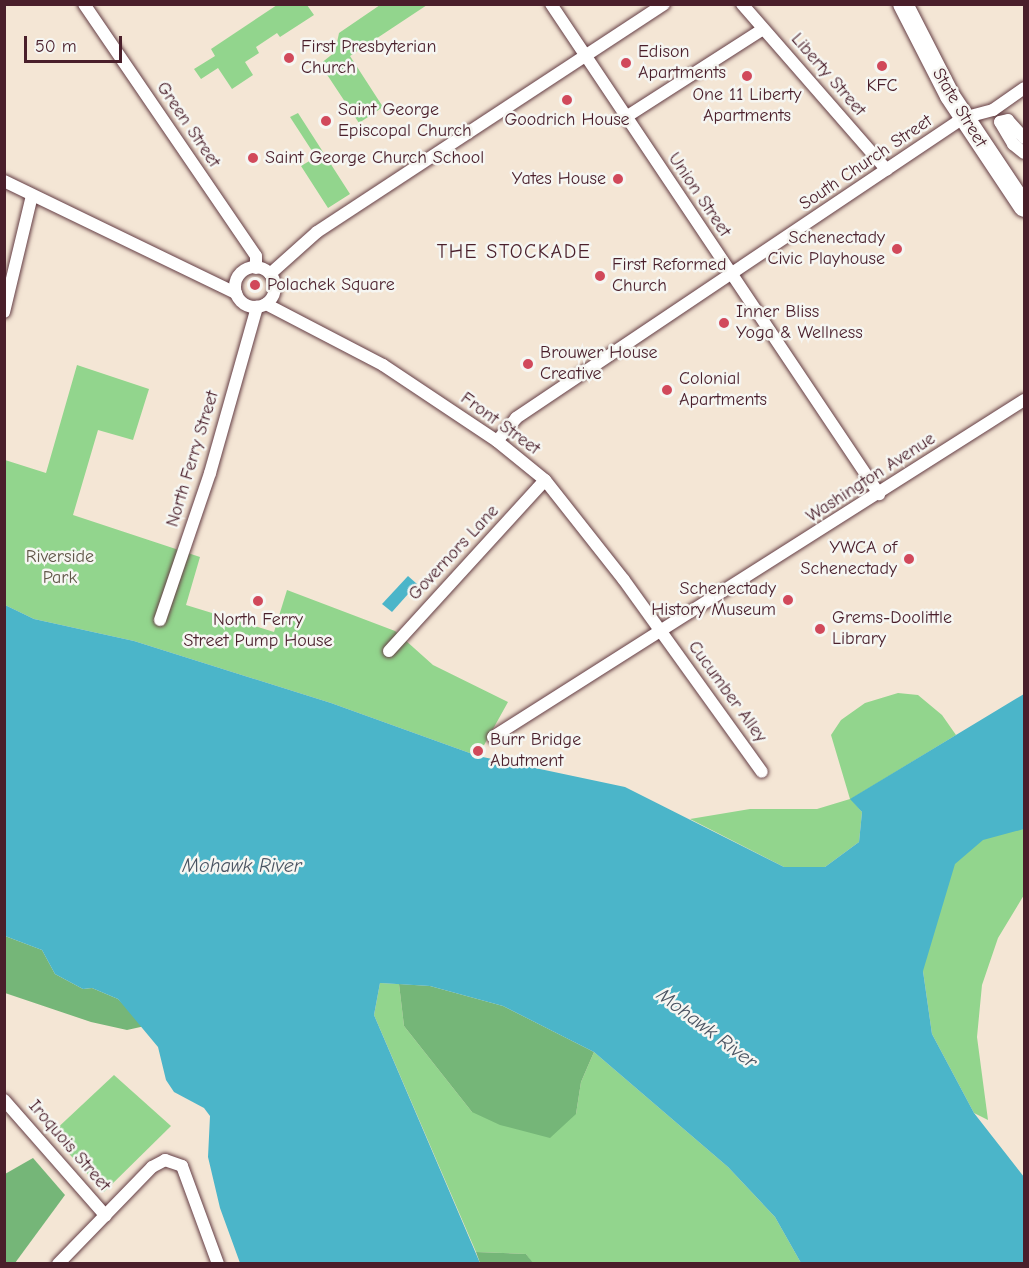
<!DOCTYPE html>
<html>
<head>
<meta charset="utf-8">
<style>
	body { margin:0 }
	#map { position:relative; width:1029px; height:1268px; overflow:hidden; background:#f4e6d5; font-family:"Comic Neue",sans-serif }
	div>[style] { position:absolute }
	[style*='--x'] { left:calc(var(--x)*1px); top:calc(var(--y)*1px); width:calc(var(--w)*1px); rotate:calc(var(--a)*1deg) }
	.green>* { inset:0; background:#92d58d }
	.forest>* { inset:0; background:#75b678 }
	.water>* { inset:0; background:#4bb5c9 }
	.roads { filter:drop-shadow(0 0 2px #643d44) drop-shadow(0 0 2px #643d44) }
	.street>* { height:12px; margin:-6px; padding:0 6px; transform-origin:6px; border-radius:6px; background:#fff }
	.street>.ring { margin:-6px; padding:0; box-sizing:content-box; background:none; border:12px solid #fff; border-radius:50% }
	.primary>* { height:20px; margin:-10px; padding:0 10px; transform-origin:10px; border-radius:10px; background:#fff }
	.dots>* { width:16px; height:16px; translate:-50% -50%; box-sizing:border-box; border:3px solid #f6f6f2; border-radius:50% }
	span { translate:-50% -50%; white-space:nowrap; text-align:center; line-height:1.15; -webkit-text-stroke:5px #f6f6f2; paint-order:stroke }
	.poi-label { font-size:18px; color:#4a1f2b }
	.left { translate:0 -50%; text-align:left }
	.right { translate:-100% -50%; text-align:right }
	.street-label { font-size:18px; color:#4a1f2b }
	.park-label { font-size:18px; color:#605648 }
	.neighbourhood-label { font-size:20px; color:#4a1f2b; letter-spacing:1.5px }
	.water-label { font-size:20px; color:#4a5462; font-style:italic }
	.frame { position:absolute; inset:0; border:6px solid #4a1f2b; pointer-events:none }
	.scale { position:absolute; left:24px; top:36px; width:98px; height:27px; box-sizing:border-box; border:3px solid #4a1f2b; border-top:0; padding-left:8px; font-size:18px; line-height:21px; white-space:nowrap; color:#4a1f2b; -webkit-text-stroke:4px #f6f6f2; paint-order:stroke }
</style>
</head>
<body>
<div id="map">
	<div class="green">
		<i style="clip-path:polygon(277px 5px,307px 5px,314px 15px,280px 37px,277px 33px,256px 47px,259px 53px,245px 62px,253px 75px,232px 89px,218px 68px,201px 79px,194px 69px,215px 56px,211px 49px)"></i>
		<i style="clip-path:polygon(380px 5px,427px 5px,350px 56px,383px 107px,359px 123px,320px 64px,335px 52px,339px 33px)"></i>
		<i style="clip-path:polygon(298px 113px,350px 194px,328px 208px,301px 166px,316px 157px,290px 117px)"></i>
		<i style="clip-path:polygon(77px 365px,149px 389px,133px 440px,98px 430px,73px 515px,200px 557px,186px 605px,274px 632px,287px 590px,395px 631px,433px 665px,508px 702px,478px 756px,331px 703px,134px 641px,34px 619px,5px 605px,5px 460px,46px 473px)"></i>
		<i style="clip-path:polygon(898px 693px,918px 695px,942px 715px,956px 735px,851px 799px,862px 812px,859px 842px,825px 867px,784px 867px,690px 819px,750px 809px,817px 809px,850px 799px,831px 735px,841px 720px,865px 703px)"></i>
		<i style="clip-path:polygon(1024px 755px,1024px 895px,998px 938px,982px 985px,977px 1037px,988px 1120px,974px 1113px,932px 1034px,923px 971px,889px 875px)"></i>
		<i style="clip-path:polygon(380px 983px,399px 984px,404px 1026px,472px 1112px,576px 1114px,581px 1082px,594px 1052px,728px 1167px,775px 1217px,801px 1263px,533px 1264px,526px 1254px,476px 1252px,374px 1015px)"></i>
		<i style="clip-path:polygon(114px 1075px,171px 1126px,104px 1192px,51px 1134px)"></i>
	</div>
	<div class="forest">
		<i style="clip-path:polygon(5px 936px,42px 950px,55px 974px,83px 989px,92px 988px,118px 999px,145px 1026px,127px 1030px,91px 1022px,5px 993px)"></i>
		<i style="clip-path:polygon(399px 984px,430px 986px,503px 1006px,594px 1052px,581px 1082px,576px 1114px,550px 1138px,500px 1125px,472px 1112px,404px 1026px)"></i>
		<i style="clip-path:polygon(33px 1158px,65px 1195px,15px 1263px,5px 1263px,5px 1174px)"></i>
		<i style="clip-path:polygon(476px 1252px,526px 1254px,533px 1263px,480px 1263px)"></i>
	</div>
	<div class="water">
		<i style="clip-path:polygon(408px 576px,417px 584px,392px 612px,382px 604px)"></i>
		<i style="clip-path:polygon(5px 605px,34px 619px,134px 641px,331px 703px,478px 756px,625px 787px,784px 867px,825px 867px,859px 842px,862px 812px,850px 799px,1024px 694px,1024px 829px,983px 840px,955px 864px,923px 971px,932px 1034px,974px 1113px,1024px 1177px,1024px 1263px,801px 1263px,775px 1217px,728px 1167px,594px 1052px,503px 1006px,430px 986px,380px 983px,374px 1015px,480px 1263px,240px 1263px,220px 1208px,208px 1157px,210px 1116px,204px 1108px,174px 1092px,166px 1080px,158px 1047px,118px 999px,92px 988px,83px 989px,55px 974px,42px 950px,5px 936px)"></i>
	</div>
	<div class="roads">
		<div class="street">
			<i style="--x:84;--y:4;--w:305;--a:55.7"></i>
			<i style="--x:256;--y:256;--w:12;--a:90"></i>
			<i style="--x:551;--y:4;--w:590;--a:56.2"></i>
			<i style="--x:742;--y:4;--w:220;--a:48.9"></i>
			<i style="--x:626;--y:117;--w:163;--a:-32.7"></i>
			<i style="--x:1024;--y:138;--w:24;--a:-132"></i>
			<i style="--x:1008;--y:120;--w:8;--a:166"></i>
			<i style="--x:1000;--y:122;--w:26;--a:59"></i>
			<i style="--x:1013;--y:144;--w:14;--a:39"></i>
			<i style="--x:4;--y:181;--w:258;--a:25.8"></i>
			<i class="ring" style="left:235px;top:267px;width:28px;height:28px"></i>
			<i style="--x:270;--y:274;--w:63;--a:-41.8"></i>
			<i style="--x:317;--y:232;--w:415;--a:-33.3"></i>
			<i style="--x:266;--y:304;--w:132;--a:27.5"></i>
			<i style="--x:383;--y:365;--w:137;--a:33.7"></i>
			<i style="--x:497;--y:441;--w:62;--a:39.1"></i>
			<i style="--x:545;--y:480;--w:127;--a:51.7"></i>
			<i style="--x:624;--y:580;--w:236;--a:54.3"></i>
			<i style="--x:4;--y:312;--w:120;--a:-76.5"></i>
			<i style="--x:497;--y:441;--w:30;--a:-50"></i>
			<i style="--x:516;--y:418;--w:538;--a:-33.87"></i>
			<i style="--x:963;--y:118;--w:31;--a:-15"></i>
			<i style="--x:993;--y:110;--w:38;--a:-35"></i>
			<i style="--x:160;--y:620;--w:155;--a:-71.2"></i>
			<i style="--x:210;--y:473;--w:173;--a:-74.2"></i>
			<i style="--x:389;--y:651;--w:231;--a:-47.6"></i>
			<i style="--x:493;--y:737;--w:629;--a:-32.4"></i>
			<i style="--x:4;--y:1100;--w:154;--a:48.7"></i>
			<i style="--x:58;--y:1264;--w:135;--a:-45.9"></i>
			<i style="--x:152;--y:1167;--w:15;--a:-28"></i>
			<i style="--x:165;--y:1160;--w:18;--a:19"></i>
			<i style="--x:182;--y:1166;--w:104;--a:69.8"></i>
		</div>
		<div class="primary">
			<i style="--x:903;--y:4;--w:103;--a:62.9"></i>
			<i style="--x:950;--y:96;--w:133;--a:56.3"></i>
		</div>
	</div>
	<div class="dots">
		<i style="left:289px;top:58px;background:#d1495b"></i>
		<i style="left:626px;top:63px;background:#d1495b"></i>
		<i style="left:882px;top:66px;background:#d1495b"></i>
		<i style="left:747px;top:76px;background:#d1495b"></i>
		<i style="left:567px;top:100px;background:#d1495b"></i>
		<i style="left:326px;top:121px;background:#d1495b"></i>
		<i style="left:253px;top:158px;background:#d1495b"></i>
		<i style="left:618px;top:179px;background:#d1495b"></i>
		<i style="left:897px;top:249px;background:#d1495b"></i>
		<i style="left:600px;top:276px;background:#d1495b"></i>
		<i style="left:255px;top:285px;background:#d1495b"></i>
		<i style="left:724px;top:323px;background:#d1495b"></i>
		<i style="left:528px;top:364px;background:#d1495b"></i>
		<i style="left:667px;top:390px;background:#d1495b"></i>
		<i style="left:909px;top:559px;background:#d1495b"></i>
		<i style="left:788px;top:600px;background:#d1495b"></i>
		<i style="left:258px;top:601px;background:#d1495b"></i>
		<i style="left:820px;top:629px;background:#d1495b"></i>
		<i style="left:478px;top:751px;background:#d1495b"></i>
	</div>
	<div class="poi-label">
		<span class="left" style="left:301px;top:58px">First Presbyterian<br>Church</span>
		<span class="left" style="left:638px;top:63px">Edison<br>Apartments</span>
		<span style="left:882px;top:86px">KFC</span>
		<span style="left:747px;top:106px">One 11 Liberty<br>Apartments</span>
		<span class="left" style="left:338px;top:121px">Saint George<br>Episcopal Church</span>
		<span style="left:567px;top:120px">Goodrich House</span>
		<span class="left" style="left:265px;top:158px">Saint George Church School</span>
		<span class="right" style="left:606px;top:179px">Yates House</span>
		<span class="right" style="left:885px;top:249px">Schenectady<br>Civic Playhouse</span>
		<span class="left" style="left:612px;top:276px">First Reformed<br>Church</span>
		<span class="left" style="left:267px;top:285px">Polachek Square</span>
		<span class="left" style="left:736px;top:323px">Inner Bliss<br>Yoga &amp; Wellness</span>
		<span class="left" style="left:540px;top:364px">Brouwer House<br>Creative</span>
		<span class="left" style="left:679px;top:390px">Colonial<br>Apartments</span>
		<span class="right" style="left:897px;top:559px">YWCA of<br>Schenectady</span>
		<span class="right" style="left:776px;top:600px">Schenectady<br>History Museum</span>
		<span class="left" style="left:832px;top:629px">Grems-Doolittle<br>Library</span>
		<span style="left:258px;top:631px">North Ferry<br>Street Pump House</span>
		<span class="left" style="left:490px;top:751px">Burr Bridge<br>Abutment</span>
	</div>
	<div class="street-label">
		<span style="left:828px;top:75px;rotate:49deg">Liberty Street</span>
		<span style="left:959px;top:108px;rotate:59deg">State Street</span>
		<span style="left:188px;top:125px;rotate:56deg">Green Street</span>
		<span style="left:866px;top:163px;rotate:-34deg">South Church Street</span>
		<span style="left:699px;top:195px;rotate:56deg">Union Street</span>
		<span style="left:500px;top:424px;rotate:36deg">Front Street</span>
		<span style="left:193px;top:459px;rotate:-73deg">North Ferry Street</span>
		<span style="left:871px;top:478px;rotate:-33deg">Washington Avenue</span>
		<span style="left:454px;top:553px;rotate:-47deg">Governors Lane</span>
		<span style="left:727px;top:692px;rotate:54deg">Cucumber Alley</span>
		<span style="left:69px;top:1146px;rotate:49deg">Iroquois Street</span>
	</div>
	<div class="park-label">
		<span style="left:60px;top:568px">Riverside<br>Park</span>
	</div>
	<div class="neighbourhood-label">
		<span style="left:514px;top:251px">THE STOCKADE</span>
	</div>
	<div class="water-label">
		<span style="left:242px;top:865px">Mohawk River</span>
		<span style="left:707px;top:1028px;rotate:37deg">Mohawk River</span>
	</div>
	<div class="frame"></div>
	<div class="scale">50 m</div>
</div>
</body>
</html>
